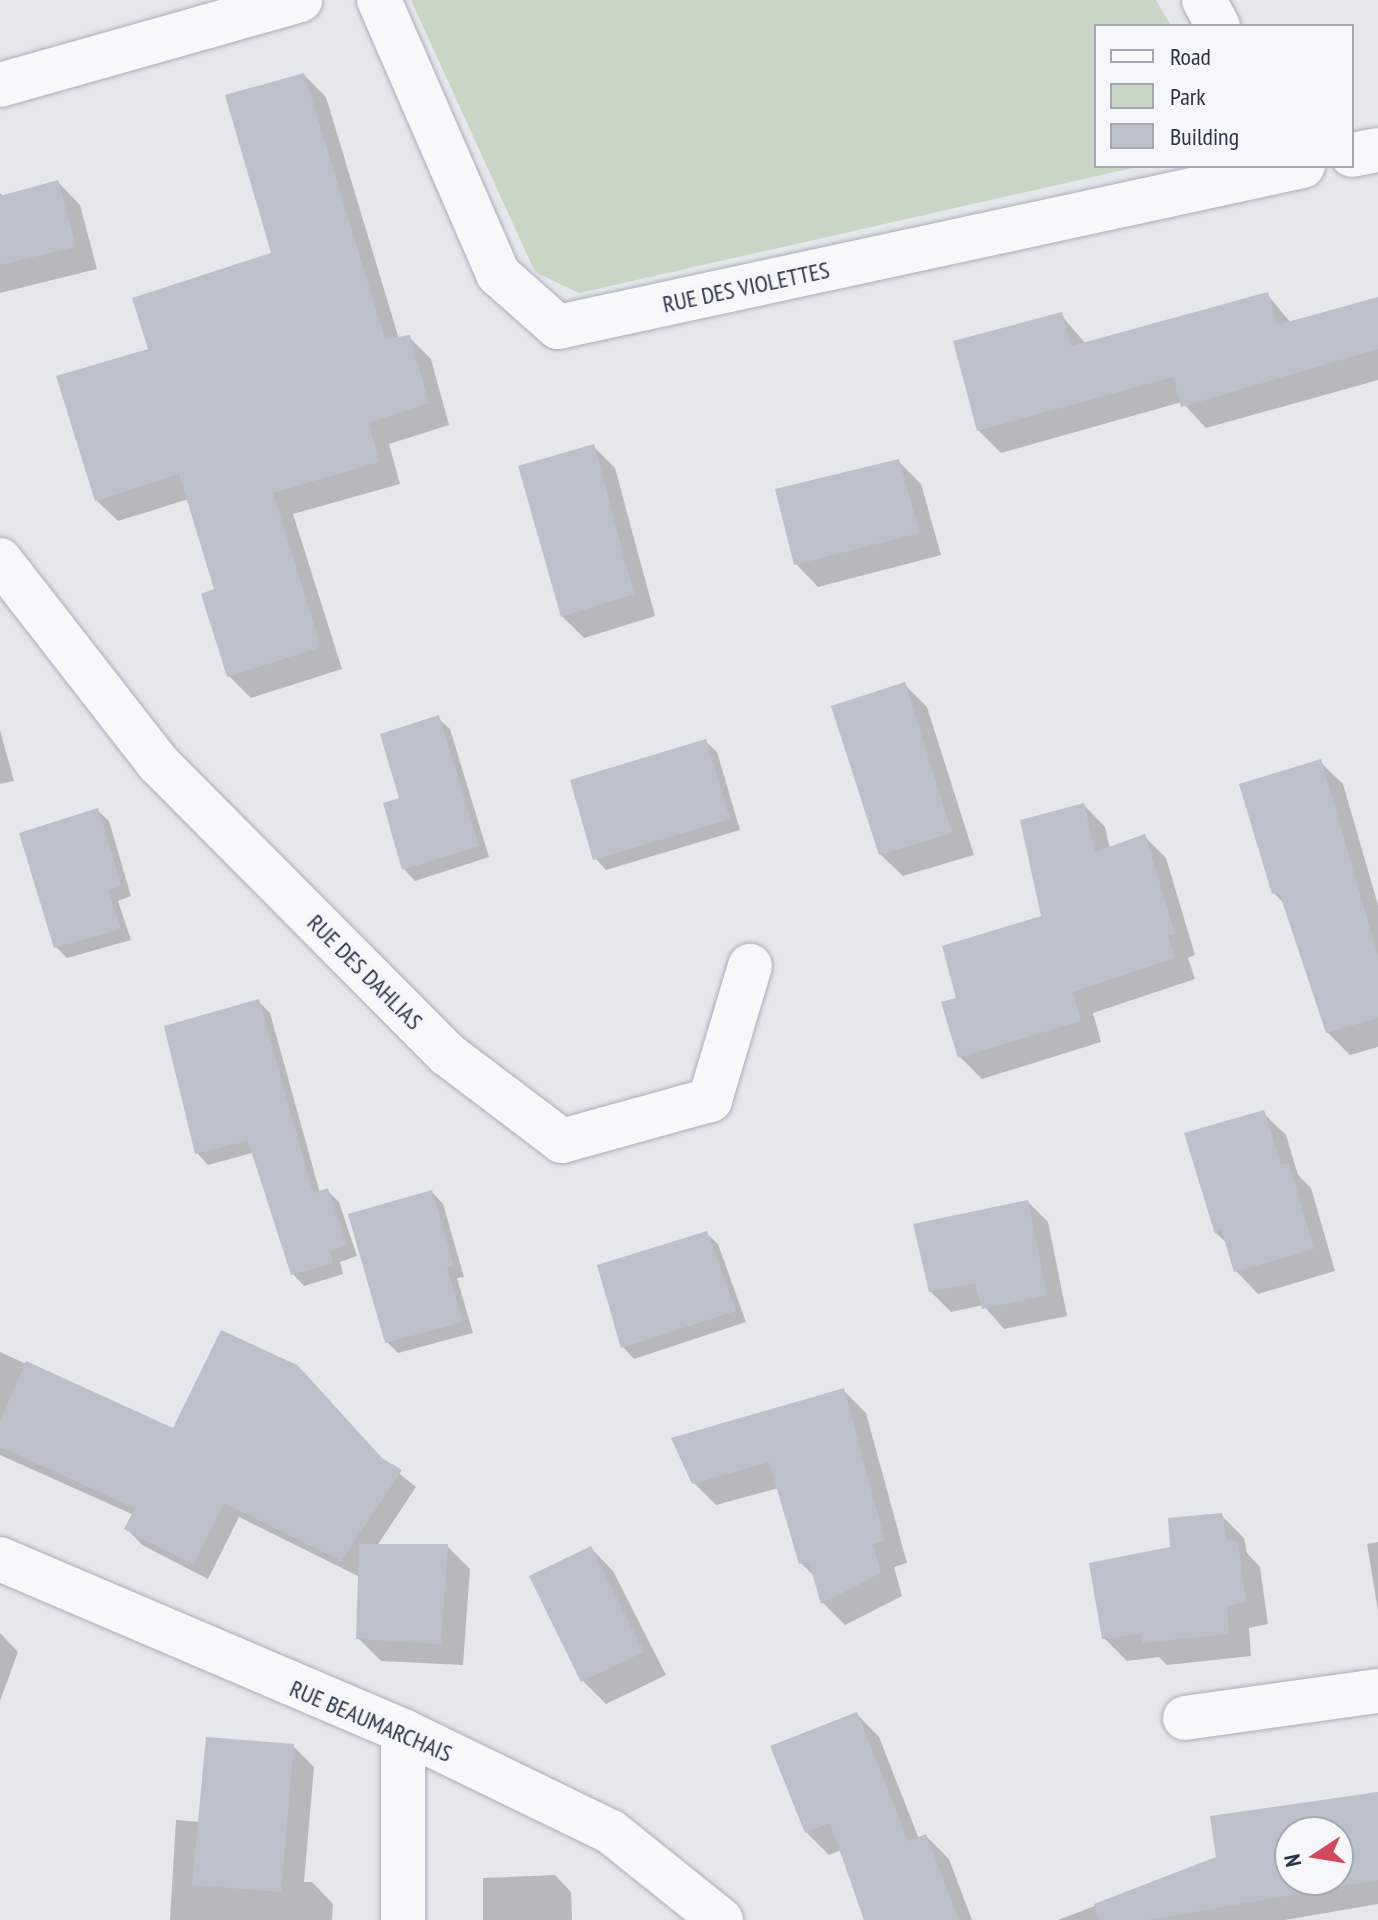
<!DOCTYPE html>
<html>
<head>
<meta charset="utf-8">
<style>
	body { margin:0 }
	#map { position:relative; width:1378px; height:1920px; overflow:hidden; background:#e4e7ec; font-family:"PT Sans Narrow",sans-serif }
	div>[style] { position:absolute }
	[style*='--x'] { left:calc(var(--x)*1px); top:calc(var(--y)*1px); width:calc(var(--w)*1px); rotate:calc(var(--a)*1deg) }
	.green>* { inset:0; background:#c9d6c5 }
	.shadow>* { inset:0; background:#0003 }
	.building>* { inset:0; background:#bbc0ca }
	.roads { filter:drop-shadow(0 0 2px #a9aeb7) drop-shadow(0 0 2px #a9aeb7) }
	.street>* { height:44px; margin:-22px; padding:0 22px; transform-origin:22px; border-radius:22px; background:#f7f8fa }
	span { translate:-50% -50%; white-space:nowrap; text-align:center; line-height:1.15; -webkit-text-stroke:8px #f4f6f9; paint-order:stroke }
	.street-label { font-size:24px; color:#2b3445 }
	.legend { position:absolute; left:1094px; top:24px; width:260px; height:144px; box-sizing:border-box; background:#f4f6f9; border:2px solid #a4a8b1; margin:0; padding:10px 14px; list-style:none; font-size:24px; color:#2b3445 }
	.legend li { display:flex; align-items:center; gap:16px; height:40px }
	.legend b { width:40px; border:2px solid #a4a8b1 }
	.north { position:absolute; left:1274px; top:1816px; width:80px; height:80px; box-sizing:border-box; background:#f4f6f9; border:2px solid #a4a8b1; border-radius:50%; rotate:258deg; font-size:22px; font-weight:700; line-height:32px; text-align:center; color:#2b3445 }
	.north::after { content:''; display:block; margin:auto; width:28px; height:36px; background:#d1495b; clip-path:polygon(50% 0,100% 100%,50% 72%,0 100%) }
</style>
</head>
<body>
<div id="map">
	<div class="green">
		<i style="clip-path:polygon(411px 0,1156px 0,1171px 26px,1096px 26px,1096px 166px,1141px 166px,579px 293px,535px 272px)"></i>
	</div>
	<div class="shadow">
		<i style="clip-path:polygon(304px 75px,326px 97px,399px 339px,409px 337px,431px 359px,449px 425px,389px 444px,400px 484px,293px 514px,342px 669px,251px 698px,229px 676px,216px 591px,189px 499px,118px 521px,96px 500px,150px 351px,274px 254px)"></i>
		<i style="clip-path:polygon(58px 182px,80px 205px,97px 269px,0 293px,0 193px,4px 197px)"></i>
		<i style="clip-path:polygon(1267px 294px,1291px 323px,1378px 299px,1378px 380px,1206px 428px,1182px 402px,1001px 453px,978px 430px,1061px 315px,1086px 344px)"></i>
		<i style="clip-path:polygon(594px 447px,615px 468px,655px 616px,584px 638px,562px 616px)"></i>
		<i style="clip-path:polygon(898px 461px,921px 484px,941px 555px,818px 587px,796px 564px)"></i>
		<i style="clip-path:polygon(904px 684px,927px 707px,974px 855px,903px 876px,880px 854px)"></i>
		<i style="clip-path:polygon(438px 718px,450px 729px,489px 857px,415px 881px,404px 869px,401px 799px)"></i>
		<i style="clip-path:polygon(0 730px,14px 781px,0 784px)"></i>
		<i style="clip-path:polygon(705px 741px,717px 752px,740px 830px,606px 870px,595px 858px)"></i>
		<i style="clip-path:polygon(1320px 762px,1343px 784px,1378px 905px,1378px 1047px,1350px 1055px,1327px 1032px,1285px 905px,1274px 893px)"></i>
		<i style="clip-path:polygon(1084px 805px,1105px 827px,1110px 849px,1145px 837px,1166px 858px,1195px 955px,1188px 958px,1195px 979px,1093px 1013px,1101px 1042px,982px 1079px,960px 1057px,943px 1004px,959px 1000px,1043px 917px)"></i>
		<i style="clip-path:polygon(97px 810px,109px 821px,131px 896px,118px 901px,131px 940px,67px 958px,55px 946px)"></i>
		<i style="clip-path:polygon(258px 1001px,270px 1013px,320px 1193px,327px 1190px,339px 1202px,357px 1256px,340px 1262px,343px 1274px,304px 1286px,293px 1274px,252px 1153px,208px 1165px,197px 1153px)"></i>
		<i style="clip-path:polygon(1263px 1113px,1286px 1135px,1298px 1175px,1311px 1188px,1335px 1271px,1258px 1294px,1236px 1271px,1228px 1244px,1216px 1233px,1187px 1135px)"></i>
		<i style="clip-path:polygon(432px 1192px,443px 1204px,464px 1277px,457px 1278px,473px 1333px,398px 1353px,387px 1342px)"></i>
		<i style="clip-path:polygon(1028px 1202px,1048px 1222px,1067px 1316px,1004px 1329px,983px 1305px,951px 1312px,930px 1291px)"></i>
		<i style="clip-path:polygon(706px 1233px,718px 1244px,746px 1322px,634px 1359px,623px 1347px)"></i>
		<i style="clip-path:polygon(222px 1333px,302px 1370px,385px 1462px,416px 1487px,377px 1546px,447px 1546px,470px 1569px,463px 1665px,381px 1661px,358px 1638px,360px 1577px,239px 1517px,208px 1579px,142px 1545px,127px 1529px,134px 1515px,0 1455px,0 1352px,174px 1431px)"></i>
		<i style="clip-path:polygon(843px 1390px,866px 1413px,907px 1563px,894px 1567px,902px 1596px,845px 1625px,823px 1603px,816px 1578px,801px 1563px,779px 1488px,716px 1505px,693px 1482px)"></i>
		<i style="clip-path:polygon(1221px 1515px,1244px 1538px,1247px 1553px,1260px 1567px,1268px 1624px,1249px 1628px,1251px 1656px,1167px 1665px,1159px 1657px,1127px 1661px,1104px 1638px,1172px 1549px)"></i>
		<i style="clip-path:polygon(1378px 1542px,1378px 1611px,1367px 1544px)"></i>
		<i style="clip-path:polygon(591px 1548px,613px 1571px,666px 1675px,606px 1704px,583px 1681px,531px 1577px)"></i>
		<i style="clip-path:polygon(0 1633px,18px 1652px,0 1701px)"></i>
		<i style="clip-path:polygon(857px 1714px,879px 1737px,919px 1839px,926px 1836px,949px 1859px,972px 1920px,866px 1920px,841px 1850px,829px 1855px,806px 1832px)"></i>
		<i style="clip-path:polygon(293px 1746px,314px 1767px,304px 1882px,312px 1882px,333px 1904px,332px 1920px,170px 1920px,176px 1820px,202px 1822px)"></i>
		<i style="clip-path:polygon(evenodd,1378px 1792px,1378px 1904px,1285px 1920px,1058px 1920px,1218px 1859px,1212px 1818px,1378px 1792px,1290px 1832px,1338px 1832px,1338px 1880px,1290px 1880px,1290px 1832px)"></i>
		<i style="clip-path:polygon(555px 1875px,571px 1892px,572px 1920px,483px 1920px,483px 1878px)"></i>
	</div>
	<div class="building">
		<i style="clip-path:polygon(304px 73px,385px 339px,410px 335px,429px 403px,369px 423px,379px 462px,273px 493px,321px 647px,227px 677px,201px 594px,214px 589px,179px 474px,95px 501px,56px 376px,148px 349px,132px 298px,271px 253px,225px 95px)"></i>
		<i style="clip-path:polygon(58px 180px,76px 247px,0 265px,0 196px)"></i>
		<i style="clip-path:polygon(1268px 292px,1277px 325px,1378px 297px,1378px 349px,1181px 407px,1173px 377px,977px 431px,953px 341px,1062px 312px,1071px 346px)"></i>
		<i style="clip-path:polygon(594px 444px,634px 594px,561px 617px,518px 466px)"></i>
		<i style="clip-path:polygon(899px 459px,920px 533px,794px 565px,775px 489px)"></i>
		<i style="clip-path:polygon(905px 682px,952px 833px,879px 855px,831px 706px)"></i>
		<i style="clip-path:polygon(439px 715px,479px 846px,402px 870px,383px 803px,399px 798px,380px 734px)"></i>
		<i style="clip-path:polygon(706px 739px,730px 819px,593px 860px,570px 780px)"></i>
		<i style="clip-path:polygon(1321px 759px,1378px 956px,1378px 1018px,1326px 1033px,1279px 892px,1272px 894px,1239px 784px)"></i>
		<i style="clip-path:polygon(1084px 803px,1095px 852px,1145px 834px,1175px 934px,1168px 936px,1175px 958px,1073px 992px,1081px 1021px,958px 1058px,941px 1002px,956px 998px,942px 946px,1041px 916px,1020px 820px)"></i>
		<i style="clip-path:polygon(98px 808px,121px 885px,108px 890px,121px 929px,54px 948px,19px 833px)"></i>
		<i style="clip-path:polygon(259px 999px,313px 1193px,328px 1188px,347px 1245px,330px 1251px,333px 1263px,291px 1275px,248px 1141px,195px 1154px,164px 1026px)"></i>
		<i style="clip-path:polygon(1264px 1110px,1281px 1165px,1289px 1163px,1314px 1249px,1234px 1272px,1221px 1229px,1215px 1234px,1184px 1133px)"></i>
		<i style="clip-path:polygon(432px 1190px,454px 1266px,447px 1267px,463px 1322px,385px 1343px,348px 1214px)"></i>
		<i style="clip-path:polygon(1028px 1200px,1047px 1295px,982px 1309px,975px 1283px,929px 1292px,913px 1224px)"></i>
		<i style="clip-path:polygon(707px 1231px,736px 1311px,621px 1348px,597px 1265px)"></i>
		<i style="clip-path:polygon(221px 1330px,297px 1365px,382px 1458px,402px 1470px,341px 1561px,224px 1503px,193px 1565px,124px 1529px,135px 1508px,0 1447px,0 1422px,26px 1361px,173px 1428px)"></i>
		<i style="clip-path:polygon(844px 1388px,885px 1541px,873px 1544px,881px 1573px,821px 1604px,809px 1562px,799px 1564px,769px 1462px,692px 1484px,671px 1438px)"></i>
		<i style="clip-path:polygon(1222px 1513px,1227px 1540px,1238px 1542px,1246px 1602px,1227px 1606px,1229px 1634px,1142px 1643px,1140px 1634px,1102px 1639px,1089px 1563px,1170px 1547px,1168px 1518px)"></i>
		<i style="clip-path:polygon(359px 1544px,448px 1544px,441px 1644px,356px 1639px)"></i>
		<i style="clip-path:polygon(591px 1546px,644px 1652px,581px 1682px,529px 1576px)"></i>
		<i style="clip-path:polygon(857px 1712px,908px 1841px,926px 1834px,959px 1920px,864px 1920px,830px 1823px,805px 1833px,770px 1746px)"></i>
		<i style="clip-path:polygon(206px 1737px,294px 1744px,281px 1892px,192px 1885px)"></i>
		<i style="clip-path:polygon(evenodd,1378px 1792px,1378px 1880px,1148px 1920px,1099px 1920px,1094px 1904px,1216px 1857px,1210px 1816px,1378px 1792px,1290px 1832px,1338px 1832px,1338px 1880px,1290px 1880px,1290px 1832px)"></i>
	</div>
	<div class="roads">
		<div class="street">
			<i style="--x:379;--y:0;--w:299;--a:66.5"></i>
			<i style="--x:498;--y:274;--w:80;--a:41.5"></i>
			<i style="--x:558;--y:327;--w:762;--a:-12.19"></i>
			<i style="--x:1204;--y:0;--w:30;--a:62"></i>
			<i style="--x:0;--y:85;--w:312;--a:-15.8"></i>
			<i style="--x:1352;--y:155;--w:26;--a:-11"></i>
			<i style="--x:0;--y:560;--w:257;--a:52.1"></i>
			<i style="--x:158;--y:763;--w:410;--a:45.2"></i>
			<i style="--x:447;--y:1054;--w:144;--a:37.1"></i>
			<i style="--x:562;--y:1141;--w:154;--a:-15.5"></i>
			<i style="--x:710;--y:1100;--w:140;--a:-73.4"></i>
			<i style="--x:0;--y:1559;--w:438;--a:23.1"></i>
			<i style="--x:403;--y:1731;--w:231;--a:25.9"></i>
			<i style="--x:611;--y:1832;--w:141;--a:38.7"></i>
			<i style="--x:1185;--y:1718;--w:195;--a:-8"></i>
			<i style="--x:403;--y:1731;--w:189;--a:90"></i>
		</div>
	</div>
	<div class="street-label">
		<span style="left:746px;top:287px;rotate:-12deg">RUE DES VIOLETTES</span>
		<span style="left:365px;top:972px;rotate:45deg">RUE DES DAHLIAS</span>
		<span style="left:371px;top:1721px;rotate:23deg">RUE BEAUMARCHAIS</span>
	</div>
	<ul class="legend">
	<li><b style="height:10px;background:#f7f8fa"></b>Road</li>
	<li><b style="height:22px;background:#c9d6c5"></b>Park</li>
	<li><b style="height:22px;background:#bbc0ca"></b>Building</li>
	</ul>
	<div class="north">N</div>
</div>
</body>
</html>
